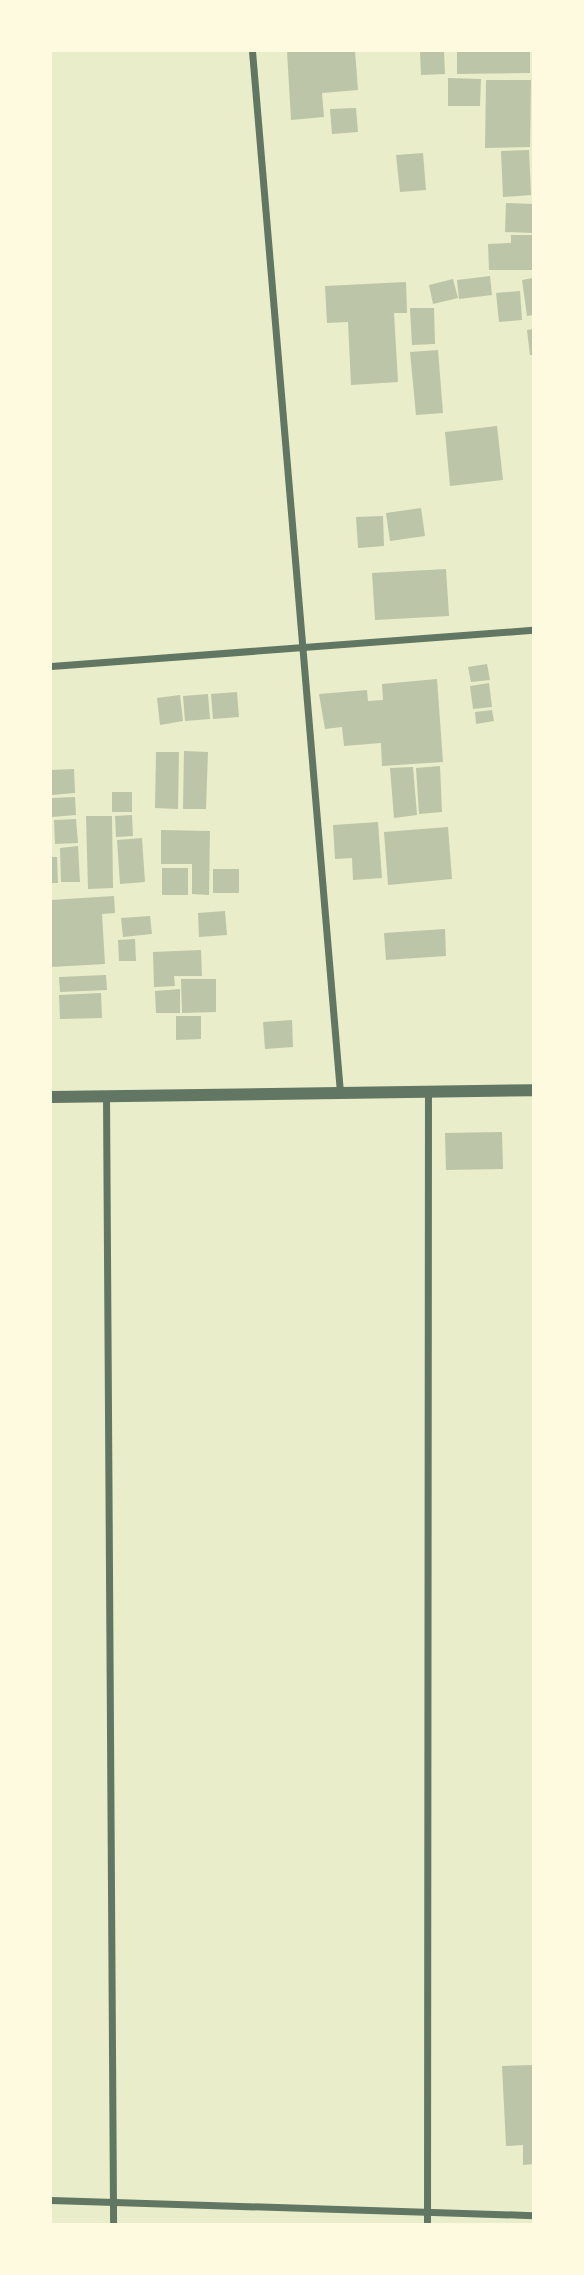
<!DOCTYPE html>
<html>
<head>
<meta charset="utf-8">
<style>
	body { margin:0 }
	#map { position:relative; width:584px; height:2275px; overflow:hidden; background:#e9edc9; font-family:Merriweather,serif }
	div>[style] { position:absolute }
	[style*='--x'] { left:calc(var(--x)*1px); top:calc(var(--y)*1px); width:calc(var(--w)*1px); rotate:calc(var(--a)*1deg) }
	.building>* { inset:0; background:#bcc5a7 }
	.minor>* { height:7px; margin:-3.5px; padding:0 3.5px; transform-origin:3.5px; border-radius:3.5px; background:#617663 }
	.tertiary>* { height:12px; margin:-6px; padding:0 6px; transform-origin:6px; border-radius:6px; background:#617663 }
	span { translate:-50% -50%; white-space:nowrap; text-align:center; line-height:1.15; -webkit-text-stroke:5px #fefae0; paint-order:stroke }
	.frame { position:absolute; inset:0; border:52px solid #fefae0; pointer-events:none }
</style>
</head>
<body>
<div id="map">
	<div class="building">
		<i style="clip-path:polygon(287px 51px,355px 51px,358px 90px,322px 93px,324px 117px,291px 120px)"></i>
		<i style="clip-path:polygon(420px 51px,444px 51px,445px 74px,421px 75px)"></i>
		<i style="clip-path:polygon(457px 51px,530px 51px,530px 73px,457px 74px)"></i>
		<i style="clip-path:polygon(448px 78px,481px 79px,480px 106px,448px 106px)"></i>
		<i style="clip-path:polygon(486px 80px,531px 80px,530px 147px,485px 148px)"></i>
		<i style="clip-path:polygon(356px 108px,358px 132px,332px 134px,330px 109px)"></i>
		<i style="clip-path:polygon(529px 150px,531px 195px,503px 197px,501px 151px)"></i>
		<i style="clip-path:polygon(423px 153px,426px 190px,400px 192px,396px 155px)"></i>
		<i style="clip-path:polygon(506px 203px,533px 204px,532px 233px,505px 232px)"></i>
		<i style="clip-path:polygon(511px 235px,532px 235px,532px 270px,489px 270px,488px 244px,511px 243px)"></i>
		<i style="clip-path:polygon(490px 276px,492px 295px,459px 299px,457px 280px)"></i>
		<i style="clip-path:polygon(533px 278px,533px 315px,527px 316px,522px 280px)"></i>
		<i style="clip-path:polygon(453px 279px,458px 298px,433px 304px,429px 285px)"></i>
		<i style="clip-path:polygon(406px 282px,407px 313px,394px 313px,398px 382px,351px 385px,348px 322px,327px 323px,325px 286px)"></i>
		<i style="clip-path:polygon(520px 291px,522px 320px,499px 322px,496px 293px)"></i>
		<i style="clip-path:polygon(410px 308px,434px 308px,435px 344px,412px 345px)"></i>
		<i style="clip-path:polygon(533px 329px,533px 355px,530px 355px,527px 330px)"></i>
		<i style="clip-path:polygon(438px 350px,443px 413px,416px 415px,410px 352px)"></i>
		<i style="clip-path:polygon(497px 426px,503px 480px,450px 486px,445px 432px)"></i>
		<i style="clip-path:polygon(421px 508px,425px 536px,390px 541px,386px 513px)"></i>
		<i style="clip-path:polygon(383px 516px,384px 546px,358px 548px,356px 517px)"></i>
		<i style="clip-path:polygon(446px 569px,449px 616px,375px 620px,372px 573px)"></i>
		<i style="clip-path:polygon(487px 664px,490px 680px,471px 682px,468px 667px)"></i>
		<i style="clip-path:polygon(437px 679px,443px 762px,382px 766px,381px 743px,344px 746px,342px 727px,325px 729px,319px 694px,367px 690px,368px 701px,383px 700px,382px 684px)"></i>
		<i style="clip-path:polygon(489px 683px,492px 707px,473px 709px,470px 686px)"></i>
		<i style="clip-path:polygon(237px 692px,239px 717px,213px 719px,211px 694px)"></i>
		<i style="clip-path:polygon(208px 694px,210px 719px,185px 721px,183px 696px)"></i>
		<i style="clip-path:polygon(180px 695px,183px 721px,160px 725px,157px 698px)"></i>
		<i style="clip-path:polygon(492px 710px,494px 721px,476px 724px,475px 712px)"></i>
		<i style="clip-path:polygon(184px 751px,208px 752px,206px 809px,183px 809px)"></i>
		<i style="clip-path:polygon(156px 752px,179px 752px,178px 809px,155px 808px)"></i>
		<i style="clip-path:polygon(440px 766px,442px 812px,419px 814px,416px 768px)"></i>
		<i style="clip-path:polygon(413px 767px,417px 815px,394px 818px,390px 768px)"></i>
		<i style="clip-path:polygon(74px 769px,75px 793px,52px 795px,51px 770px)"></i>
		<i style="clip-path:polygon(112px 792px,132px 792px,132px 812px,112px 812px)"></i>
		<i style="clip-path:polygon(75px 797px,76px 815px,52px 817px,52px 798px)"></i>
		<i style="clip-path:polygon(132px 815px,133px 836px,116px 837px,115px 816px)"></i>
		<i style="clip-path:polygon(86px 816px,112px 816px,113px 888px,88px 889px)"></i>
		<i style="clip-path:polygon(76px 819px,78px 843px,55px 844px,54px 820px)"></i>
		<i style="clip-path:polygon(378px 822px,382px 878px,353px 880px,352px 858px,335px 859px,333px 825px)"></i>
		<i style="clip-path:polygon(448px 827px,452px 879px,388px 885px,384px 832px)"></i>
		<i style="clip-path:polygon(161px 830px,210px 831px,209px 895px,192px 894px,192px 864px,161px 864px)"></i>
		<i style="clip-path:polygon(142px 838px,145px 882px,120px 884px,117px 840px)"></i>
		<i style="clip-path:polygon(78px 846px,80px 882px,61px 882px,60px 848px)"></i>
		<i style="clip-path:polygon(51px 857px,57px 857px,58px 883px,51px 883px)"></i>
		<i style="clip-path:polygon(162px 868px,188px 868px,188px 895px,162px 895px)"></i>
		<i style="clip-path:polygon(213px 869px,239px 869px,239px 893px,213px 893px)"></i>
		<i style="clip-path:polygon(114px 896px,115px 913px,102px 914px,105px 964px,51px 967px,51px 900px)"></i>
		<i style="clip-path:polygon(225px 911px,227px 935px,199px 937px,198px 913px)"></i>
		<i style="clip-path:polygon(150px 916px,152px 934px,123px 937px,121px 918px)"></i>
		<i style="clip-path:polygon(445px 929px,446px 956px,386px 960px,384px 933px)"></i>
		<i style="clip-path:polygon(135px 939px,136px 961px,119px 961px,118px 940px)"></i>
		<i style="clip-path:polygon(201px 950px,202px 976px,174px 976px,175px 986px,154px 987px,153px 952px)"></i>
		<i style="clip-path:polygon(106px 975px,107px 990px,60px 992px,59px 977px)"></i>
		<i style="clip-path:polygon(181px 979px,216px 979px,216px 1012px,182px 1013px)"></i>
		<i style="clip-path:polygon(180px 989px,180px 1013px,156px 1013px,155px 991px)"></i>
		<i style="clip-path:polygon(101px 993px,102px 1018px,60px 1019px,59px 995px)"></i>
		<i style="clip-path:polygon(176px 1016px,201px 1016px,201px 1039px,176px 1040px)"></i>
		<i style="clip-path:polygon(292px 1020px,293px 1047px,265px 1049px,263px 1022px)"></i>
		<i style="clip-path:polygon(502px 1132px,503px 1169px,446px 1170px,445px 1133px)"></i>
		<i style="clip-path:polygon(533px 2065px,533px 2164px,523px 2165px,523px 2145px,506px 2146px,502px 2066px)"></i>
	</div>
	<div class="minor">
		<i style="--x:252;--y:51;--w:1045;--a:85.17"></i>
		<i style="--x:51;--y:666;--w:483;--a:-4.3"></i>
		<i style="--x:106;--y:1095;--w:1129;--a:89.64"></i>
		<i style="--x:51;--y:2200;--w:482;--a:1.8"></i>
		<i style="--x:427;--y:2224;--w:1132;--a:-89.95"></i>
	</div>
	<div class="tertiary">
		<i style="--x:51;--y:1097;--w:482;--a:-0.8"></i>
	</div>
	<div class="frame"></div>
</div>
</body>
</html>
